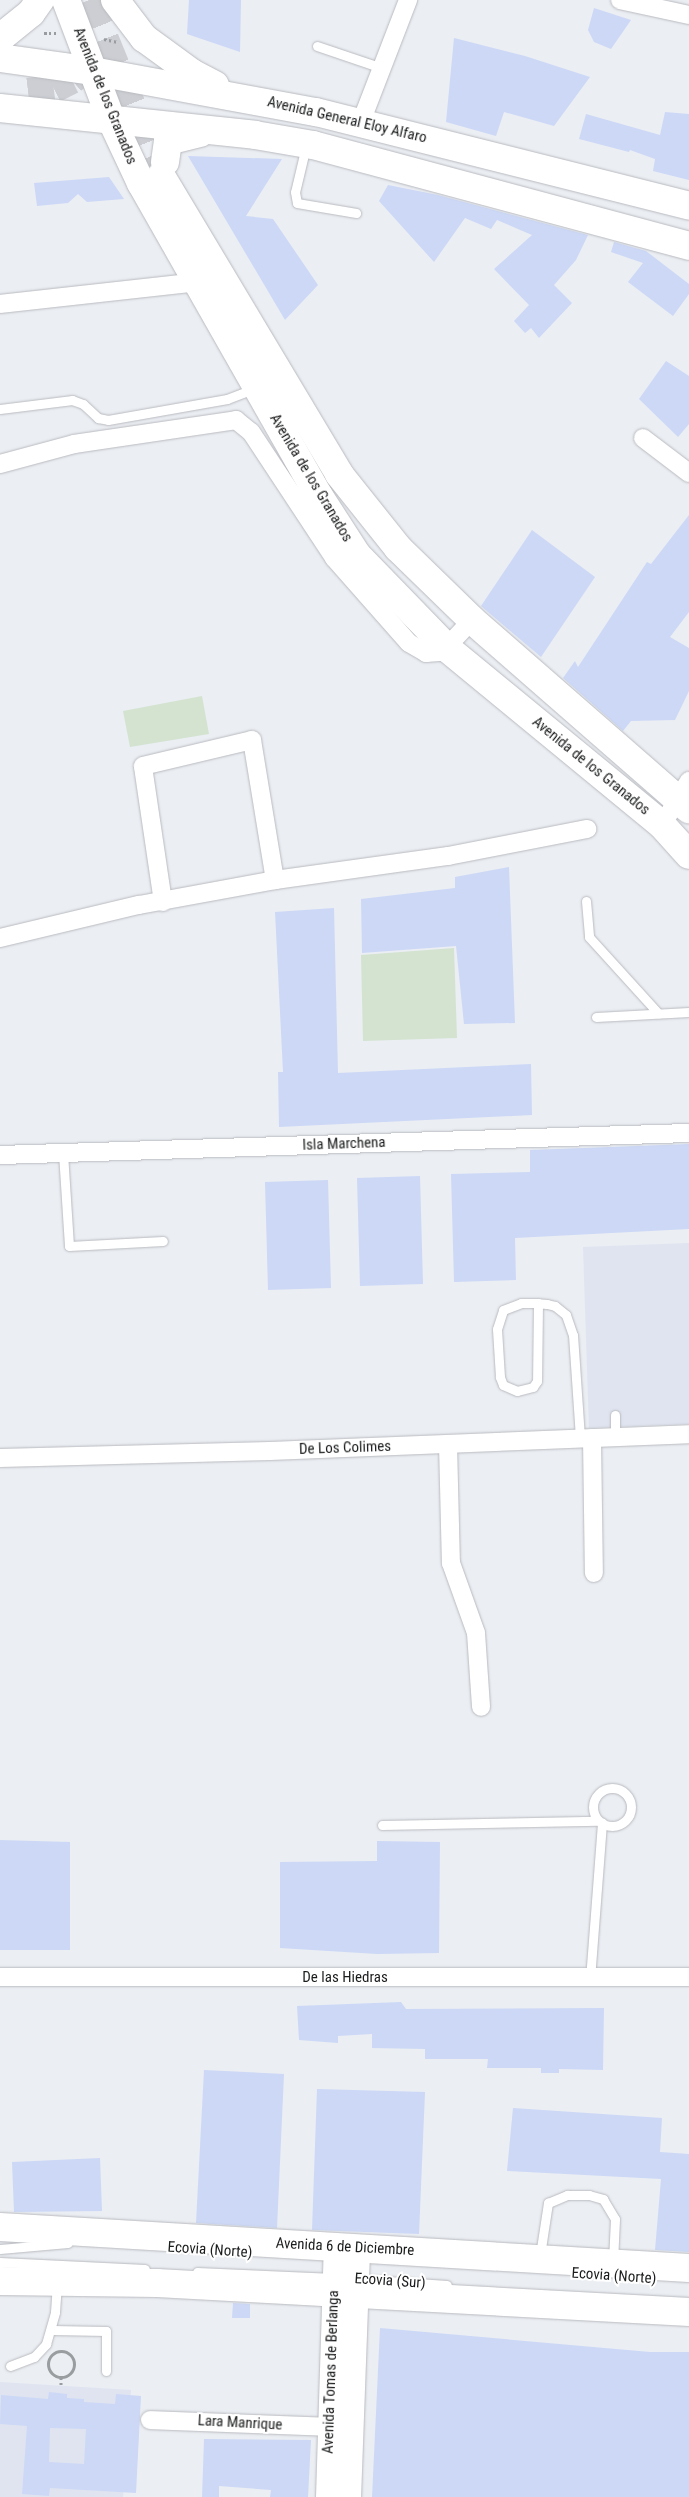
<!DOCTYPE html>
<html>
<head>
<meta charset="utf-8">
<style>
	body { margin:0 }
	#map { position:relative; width:689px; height:2497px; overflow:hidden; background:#ebeef3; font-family:"Roboto Condensed",sans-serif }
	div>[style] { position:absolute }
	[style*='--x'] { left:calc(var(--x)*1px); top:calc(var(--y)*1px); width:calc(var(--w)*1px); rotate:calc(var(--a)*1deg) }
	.built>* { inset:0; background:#dfe4f0 }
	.green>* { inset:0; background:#d3e3d0 }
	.building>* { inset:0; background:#ccd8f6 }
	.primary-tunnel>* { height:28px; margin-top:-14px; transform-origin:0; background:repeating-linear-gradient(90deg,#ccced3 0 28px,transparent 0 42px) }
	.path>* { height:3px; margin-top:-1.5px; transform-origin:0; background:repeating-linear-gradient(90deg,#9a9da0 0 2.5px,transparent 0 5px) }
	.path>.ring { margin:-1.5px; padding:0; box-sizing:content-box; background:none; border:3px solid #9a9da0; border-radius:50% }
	.roads { filter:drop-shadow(0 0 1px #b8babf) drop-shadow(0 0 1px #b8babf) }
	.lane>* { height:9px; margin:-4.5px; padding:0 4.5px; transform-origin:4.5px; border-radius:4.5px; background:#fff }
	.lane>.ring { margin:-4.5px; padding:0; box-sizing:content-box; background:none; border:9px solid #fff; border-radius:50% }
	.street>* { height:18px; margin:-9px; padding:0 9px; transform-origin:9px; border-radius:9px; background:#fff }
	.secondary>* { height:25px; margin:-12.5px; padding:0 12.5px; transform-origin:12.5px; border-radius:12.5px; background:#fff }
	.primary>* { height:28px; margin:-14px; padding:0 14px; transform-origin:14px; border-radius:14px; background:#fff }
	span { translate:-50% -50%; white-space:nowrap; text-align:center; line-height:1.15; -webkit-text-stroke:4px #fff; paint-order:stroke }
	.street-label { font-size:15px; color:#1b1c1d }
</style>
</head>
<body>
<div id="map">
	<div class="built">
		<i style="clip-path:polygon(689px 1243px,689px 1424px,589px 1428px,583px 1247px)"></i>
		<i style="clip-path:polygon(0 2382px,131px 2390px,123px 2497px,0 2497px)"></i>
	</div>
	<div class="green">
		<i style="clip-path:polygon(202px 696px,209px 734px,130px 747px,123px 711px)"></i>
		<i style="clip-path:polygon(454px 948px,457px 1038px,363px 1041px,361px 955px)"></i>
	</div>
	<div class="building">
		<i style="clip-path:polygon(189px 0,241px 0,240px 52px,187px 34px)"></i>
		<i style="clip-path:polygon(594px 8px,631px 20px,611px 49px,594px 42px,588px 30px)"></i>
		<i style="clip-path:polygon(454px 38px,525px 56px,590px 77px,554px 126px,504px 112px,496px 136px,446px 122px)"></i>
		<i style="clip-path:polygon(665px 112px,689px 114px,689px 180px,653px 171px,655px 159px,630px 150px,629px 152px,579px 139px,586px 114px,660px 135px)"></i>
		<i style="clip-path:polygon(188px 156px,282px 159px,246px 216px,273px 219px,318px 285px,285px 320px)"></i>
		<i style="clip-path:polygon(109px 177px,124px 199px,87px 202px,78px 194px,68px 203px,37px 206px,34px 183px)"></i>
		<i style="clip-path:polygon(388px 185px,438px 195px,588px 235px,576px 260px,554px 285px,572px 303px,539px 338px,531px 328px,525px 333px,514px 321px,529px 305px,494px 269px,532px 235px,497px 220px,491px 229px,465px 218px,434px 262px,379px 201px)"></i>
		<i style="clip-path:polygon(614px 242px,646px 251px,689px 284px,689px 294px,673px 316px,628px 282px,643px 263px,611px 252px)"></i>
		<i style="clip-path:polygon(666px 361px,689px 376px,689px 424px,678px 437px,639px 399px)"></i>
		<i style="clip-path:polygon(689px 515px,689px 612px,670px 637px,689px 648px,689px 691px,675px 720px,631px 721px,623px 731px,563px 678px,575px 661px,578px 667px,647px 562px,651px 564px)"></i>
		<i style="clip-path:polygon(532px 530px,595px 577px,541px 657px,481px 606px)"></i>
		<i style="clip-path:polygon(509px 867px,515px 1023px,464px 1024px,456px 946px,362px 953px,361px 899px,455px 888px,455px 877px)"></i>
		<i style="clip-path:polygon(334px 908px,338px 1073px,531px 1064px,532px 1115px,279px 1127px,278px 1072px,283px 1072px,275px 912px)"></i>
		<i style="clip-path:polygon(689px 1144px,689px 1229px,515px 1238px,516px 1280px,454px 1282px,451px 1174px,530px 1172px,530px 1150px)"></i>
		<i style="clip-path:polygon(420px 1176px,423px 1284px,360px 1286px,357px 1178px)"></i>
		<i style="clip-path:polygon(328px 1180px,331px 1288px,268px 1290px,265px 1182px)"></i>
		<i style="clip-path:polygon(0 1840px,70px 1842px,70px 1950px,0 1950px)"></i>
		<i style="clip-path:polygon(377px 1841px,440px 1842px,439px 1953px,377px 1954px,280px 1948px,280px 1862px,377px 1861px)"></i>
		<i style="clip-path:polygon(401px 2002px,406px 2009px,604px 2008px,603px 2070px,559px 2069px,559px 2073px,541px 2073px,541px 2068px,487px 2068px,488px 2059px,425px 2059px,425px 2049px,372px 2048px,372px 2034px,338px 2036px,338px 2043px,299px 2040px,297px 2006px)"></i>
		<i style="clip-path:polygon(204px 2070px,284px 2074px,277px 2228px,196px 2223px)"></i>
		<i style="clip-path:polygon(317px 2089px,425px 2092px,419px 2234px,312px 2230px)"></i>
		<i style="clip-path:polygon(513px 2108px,662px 2118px,660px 2152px,689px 2154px,689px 2252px,655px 2250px,661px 2179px,507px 2171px)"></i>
		<i style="clip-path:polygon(100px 2158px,102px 2211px,14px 2212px,12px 2162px)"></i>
		<i style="clip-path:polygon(233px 2303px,250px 2304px,250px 2318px,232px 2318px)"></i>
		<i style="clip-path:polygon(380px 2328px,650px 2352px,689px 2352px,689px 2497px,372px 2497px)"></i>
		<i style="clip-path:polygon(evenodd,49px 2392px,67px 2394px,67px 2398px,84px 2399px,84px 2402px,115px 2404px,116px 2394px,141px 2396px,136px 2493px,50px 2488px,49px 2496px,22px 2494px,27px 2426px,0 2424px,1px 2395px,48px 2399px,49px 2392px,50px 2428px,86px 2429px,84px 2464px,49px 2462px,50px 2428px)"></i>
		<i style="clip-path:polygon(204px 2439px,311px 2440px,308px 2497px,270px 2497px,271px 2490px,219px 2486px,219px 2497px,202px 2497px)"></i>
	</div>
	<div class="primary-tunnel">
		<i style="--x:89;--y:0;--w:190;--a:67.8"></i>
		<i style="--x:28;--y:92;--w:26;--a:-7"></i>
		<i style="--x:54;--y:89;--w:20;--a:-27"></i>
		<i style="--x:72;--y:80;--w:13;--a:-39"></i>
		<i style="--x:82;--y:72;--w:22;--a:-63"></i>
	</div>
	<div class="path">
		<i style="--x:44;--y:33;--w:12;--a:0"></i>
		<i style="--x:104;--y:39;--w:14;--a:12"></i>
		<i class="ring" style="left:48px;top:2351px;width:23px;height:23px"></i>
		<i style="--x:61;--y:2385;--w:8;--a:-90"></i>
	</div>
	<div class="roads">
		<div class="lane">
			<i style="--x:317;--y:46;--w:69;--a:18.7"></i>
			<i style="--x:306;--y:146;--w:47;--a:103.4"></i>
			<i style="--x:295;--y:192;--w:11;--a:80"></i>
			<i style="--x:297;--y:203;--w:60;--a:9.6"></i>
			<i style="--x:0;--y:409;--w:73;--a:-7.1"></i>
			<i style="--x:72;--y:400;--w:12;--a:20"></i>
			<i style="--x:83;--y:404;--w:21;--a:43"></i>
			<i style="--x:98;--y:418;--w:10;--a:11"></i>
			<i style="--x:108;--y:420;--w:121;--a:-10"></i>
			<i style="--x:227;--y:399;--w:30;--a:-21"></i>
			<i style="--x:586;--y:901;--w:36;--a:85"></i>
			<i style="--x:589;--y:937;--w:103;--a:47.8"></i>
			<i style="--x:596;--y:1017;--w:93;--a:-3.1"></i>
			<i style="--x:63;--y:1153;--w:93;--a:86.3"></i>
			<i style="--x:69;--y:1246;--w:94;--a:-3"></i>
			<i style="--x:538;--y:1303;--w:78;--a:90.7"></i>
			<i style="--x:537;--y:1381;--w:7;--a:124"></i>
			<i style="--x:533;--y:1387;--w:16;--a:166"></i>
			<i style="--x:517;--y:1391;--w:15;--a:-157"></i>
			<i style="--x:503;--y:1385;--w:9;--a:-111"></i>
			<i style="--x:500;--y:1377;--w:48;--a:-93.6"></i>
			<i style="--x:497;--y:1329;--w:20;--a:-72"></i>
			<i style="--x:503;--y:1310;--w:19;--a:-21"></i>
			<i style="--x:521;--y:1303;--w:14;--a:0"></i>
			<i style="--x:535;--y:1303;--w:12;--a:5"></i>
			<i style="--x:547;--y:1304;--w:8;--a:14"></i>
			<i style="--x:555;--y:1306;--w:14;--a:39"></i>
			<i style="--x:566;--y:1315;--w:21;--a:71"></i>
			<i style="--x:573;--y:1335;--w:103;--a:86.1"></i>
			<i style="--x:615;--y:1415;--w:22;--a:90"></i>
			<i class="ring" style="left:593px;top:1788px;width:29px;height:29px"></i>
			<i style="--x:382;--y:1825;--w:216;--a:-1.1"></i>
			<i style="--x:590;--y:1979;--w:157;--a:-85.6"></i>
			<i style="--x:0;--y:2249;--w:68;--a:-5"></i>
			<i style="--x:540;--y:2255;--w:53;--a:-81.3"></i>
			<i style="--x:548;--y:2203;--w:21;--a:-23"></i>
			<i style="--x:567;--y:2195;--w:22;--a:0"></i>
			<i style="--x:589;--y:2195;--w:15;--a:16"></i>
			<i style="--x:603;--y:2199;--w:23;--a:59"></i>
			<i style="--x:615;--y:2219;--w:43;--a:92.7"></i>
			<i style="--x:0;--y:2262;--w:145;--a:2.8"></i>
			<i style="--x:197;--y:2272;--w:137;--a:2.5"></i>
			<i style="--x:357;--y:2279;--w:90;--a:3.8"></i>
			<i style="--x:52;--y:2330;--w:54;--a:1.1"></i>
			<i style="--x:106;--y:2331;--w:40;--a:90"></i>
			<i style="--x:10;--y:2366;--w:26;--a:-21"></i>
			<i style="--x:34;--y:2357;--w:18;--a:-47"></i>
			<i style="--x:46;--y:2344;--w:33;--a:-74"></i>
			<i style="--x:55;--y:2312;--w:29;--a:-86"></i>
		</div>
		<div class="street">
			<i style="--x:620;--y:0;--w:71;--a:12.3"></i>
			<i style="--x:361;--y:122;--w:131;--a:-68.9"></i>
			<i style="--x:0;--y:304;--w:200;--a:-6.3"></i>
			<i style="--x:643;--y:438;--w:58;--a:37.3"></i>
			<i style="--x:0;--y:464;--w:77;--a:-15.1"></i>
			<i style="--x:74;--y:444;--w:164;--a:-8.4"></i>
			<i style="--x:236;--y:420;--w:19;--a:39"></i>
			<i style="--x:251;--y:432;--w:151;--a:56.6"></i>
			<i style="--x:334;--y:558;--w:113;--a:48.6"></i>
			<i style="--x:409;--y:643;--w:20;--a:30"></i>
			<i style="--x:426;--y:653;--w:16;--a:-4"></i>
			<i style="--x:442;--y:652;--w:44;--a:-46.8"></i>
			<i style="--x:662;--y:825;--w:52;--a:-58.5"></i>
			<i style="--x:163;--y:902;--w:137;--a:-98.4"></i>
			<i style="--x:143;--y:766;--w:112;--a:-13.4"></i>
			<i style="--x:252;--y:740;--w:142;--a:80.7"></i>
			<i style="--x:0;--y:938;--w:143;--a:-13.4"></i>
			<i style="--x:139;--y:905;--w:138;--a:-10.4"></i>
			<i style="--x:275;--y:880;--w:175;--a:-7.9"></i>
			<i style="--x:448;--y:856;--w:142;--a:-11"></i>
			<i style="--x:0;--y:1155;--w:689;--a:-1.83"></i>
			<i style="--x:592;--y:1438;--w:135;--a:89.2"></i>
			<i style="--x:448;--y:1444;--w:119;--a:88.6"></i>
			<i style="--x:451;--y:1563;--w:74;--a:70.3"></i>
			<i style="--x:476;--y:1633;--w:74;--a:86.1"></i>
			<i style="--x:0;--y:1458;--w:270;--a:-1.5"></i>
			<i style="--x:270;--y:1451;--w:419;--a:-2.3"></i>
			<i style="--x:0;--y:1977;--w:689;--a:0"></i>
			<i style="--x:150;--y:2420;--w:180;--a:2.2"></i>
		</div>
		<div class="secondary">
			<i style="--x:328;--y:2497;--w:250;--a:-88.2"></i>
			<i style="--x:348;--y:2497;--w:249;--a:-87.9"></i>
		</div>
		<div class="primary">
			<i style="--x:66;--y:0;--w:127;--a:69.3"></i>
			<i style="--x:111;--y:119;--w:71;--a:64.9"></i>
			<i style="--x:141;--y:183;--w:360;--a:60.4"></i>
			<i style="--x:319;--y:496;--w:70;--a:57.2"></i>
			<i style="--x:357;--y:555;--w:131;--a:45.9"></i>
			<i style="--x:448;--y:649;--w:277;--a:39.4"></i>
			<i style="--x:662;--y:825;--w:40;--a:48"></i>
			<i style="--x:115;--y:0;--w:48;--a:52.7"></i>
			<i style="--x:144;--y:38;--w:59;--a:36.1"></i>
			<i style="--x:192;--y:73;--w:26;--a:28"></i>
			<i style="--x:0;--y:38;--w:40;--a:-39"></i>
			<i style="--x:31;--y:13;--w:16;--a:-55"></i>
			<i style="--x:0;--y:58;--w:93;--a:8"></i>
			<i style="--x:92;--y:71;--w:228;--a:10.4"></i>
			<i style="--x:316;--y:112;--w:385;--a:14.1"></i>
			<i style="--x:0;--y:108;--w:256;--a:6"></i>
			<i style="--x:255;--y:135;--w:59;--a:9.8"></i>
			<i style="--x:313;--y:145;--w:389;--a:15"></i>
			<i style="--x:165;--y:162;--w:21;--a:-82"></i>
			<i style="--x:168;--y:141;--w:33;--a:-14"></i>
			<i style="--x:161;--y:176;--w:347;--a:59.1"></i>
			<i style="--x:339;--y:474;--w:95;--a:51.4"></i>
			<i style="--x:398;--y:548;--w:103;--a:44.2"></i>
			<i style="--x:472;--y:620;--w:288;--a:41.1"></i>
			<i style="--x:0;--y:2227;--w:690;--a:3.41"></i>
			<i style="--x:0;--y:2281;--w:157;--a:0.7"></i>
			<i style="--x:157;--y:2283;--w:533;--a:3.12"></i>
		</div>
	</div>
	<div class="street-label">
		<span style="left:105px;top:96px;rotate:68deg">Avenida de los Granados</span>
		<span style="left:347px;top:120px;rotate:13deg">Avenida General Eloy Alfaro</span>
		<span style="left:311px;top:478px;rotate:59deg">Avenida de los Granados</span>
		<span style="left:591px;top:766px;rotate:39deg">Avenida de los Granados</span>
		<span style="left:344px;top:1144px;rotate:-2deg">Isla Marchena</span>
		<span style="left:345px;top:1448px;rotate:-2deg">De Los Colimes</span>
		<span style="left:345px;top:1978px">De las Hiedras</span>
		<span style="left:345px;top:2247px;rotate:3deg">Avenida 6 de Diciembre</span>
		<span style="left:210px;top:2250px;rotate:4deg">Ecovia (Norte)</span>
		<span style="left:614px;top:2276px;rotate:4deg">Ecovia (Norte)</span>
		<span style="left:390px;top:2281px;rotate:4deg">Ecovia (Sur)</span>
		<span style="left:331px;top:2372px;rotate:-88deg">Avenida Tomas de Berlanga</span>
		<span style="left:240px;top:2423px;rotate:3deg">Lara Manrique</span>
	</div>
</div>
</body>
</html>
